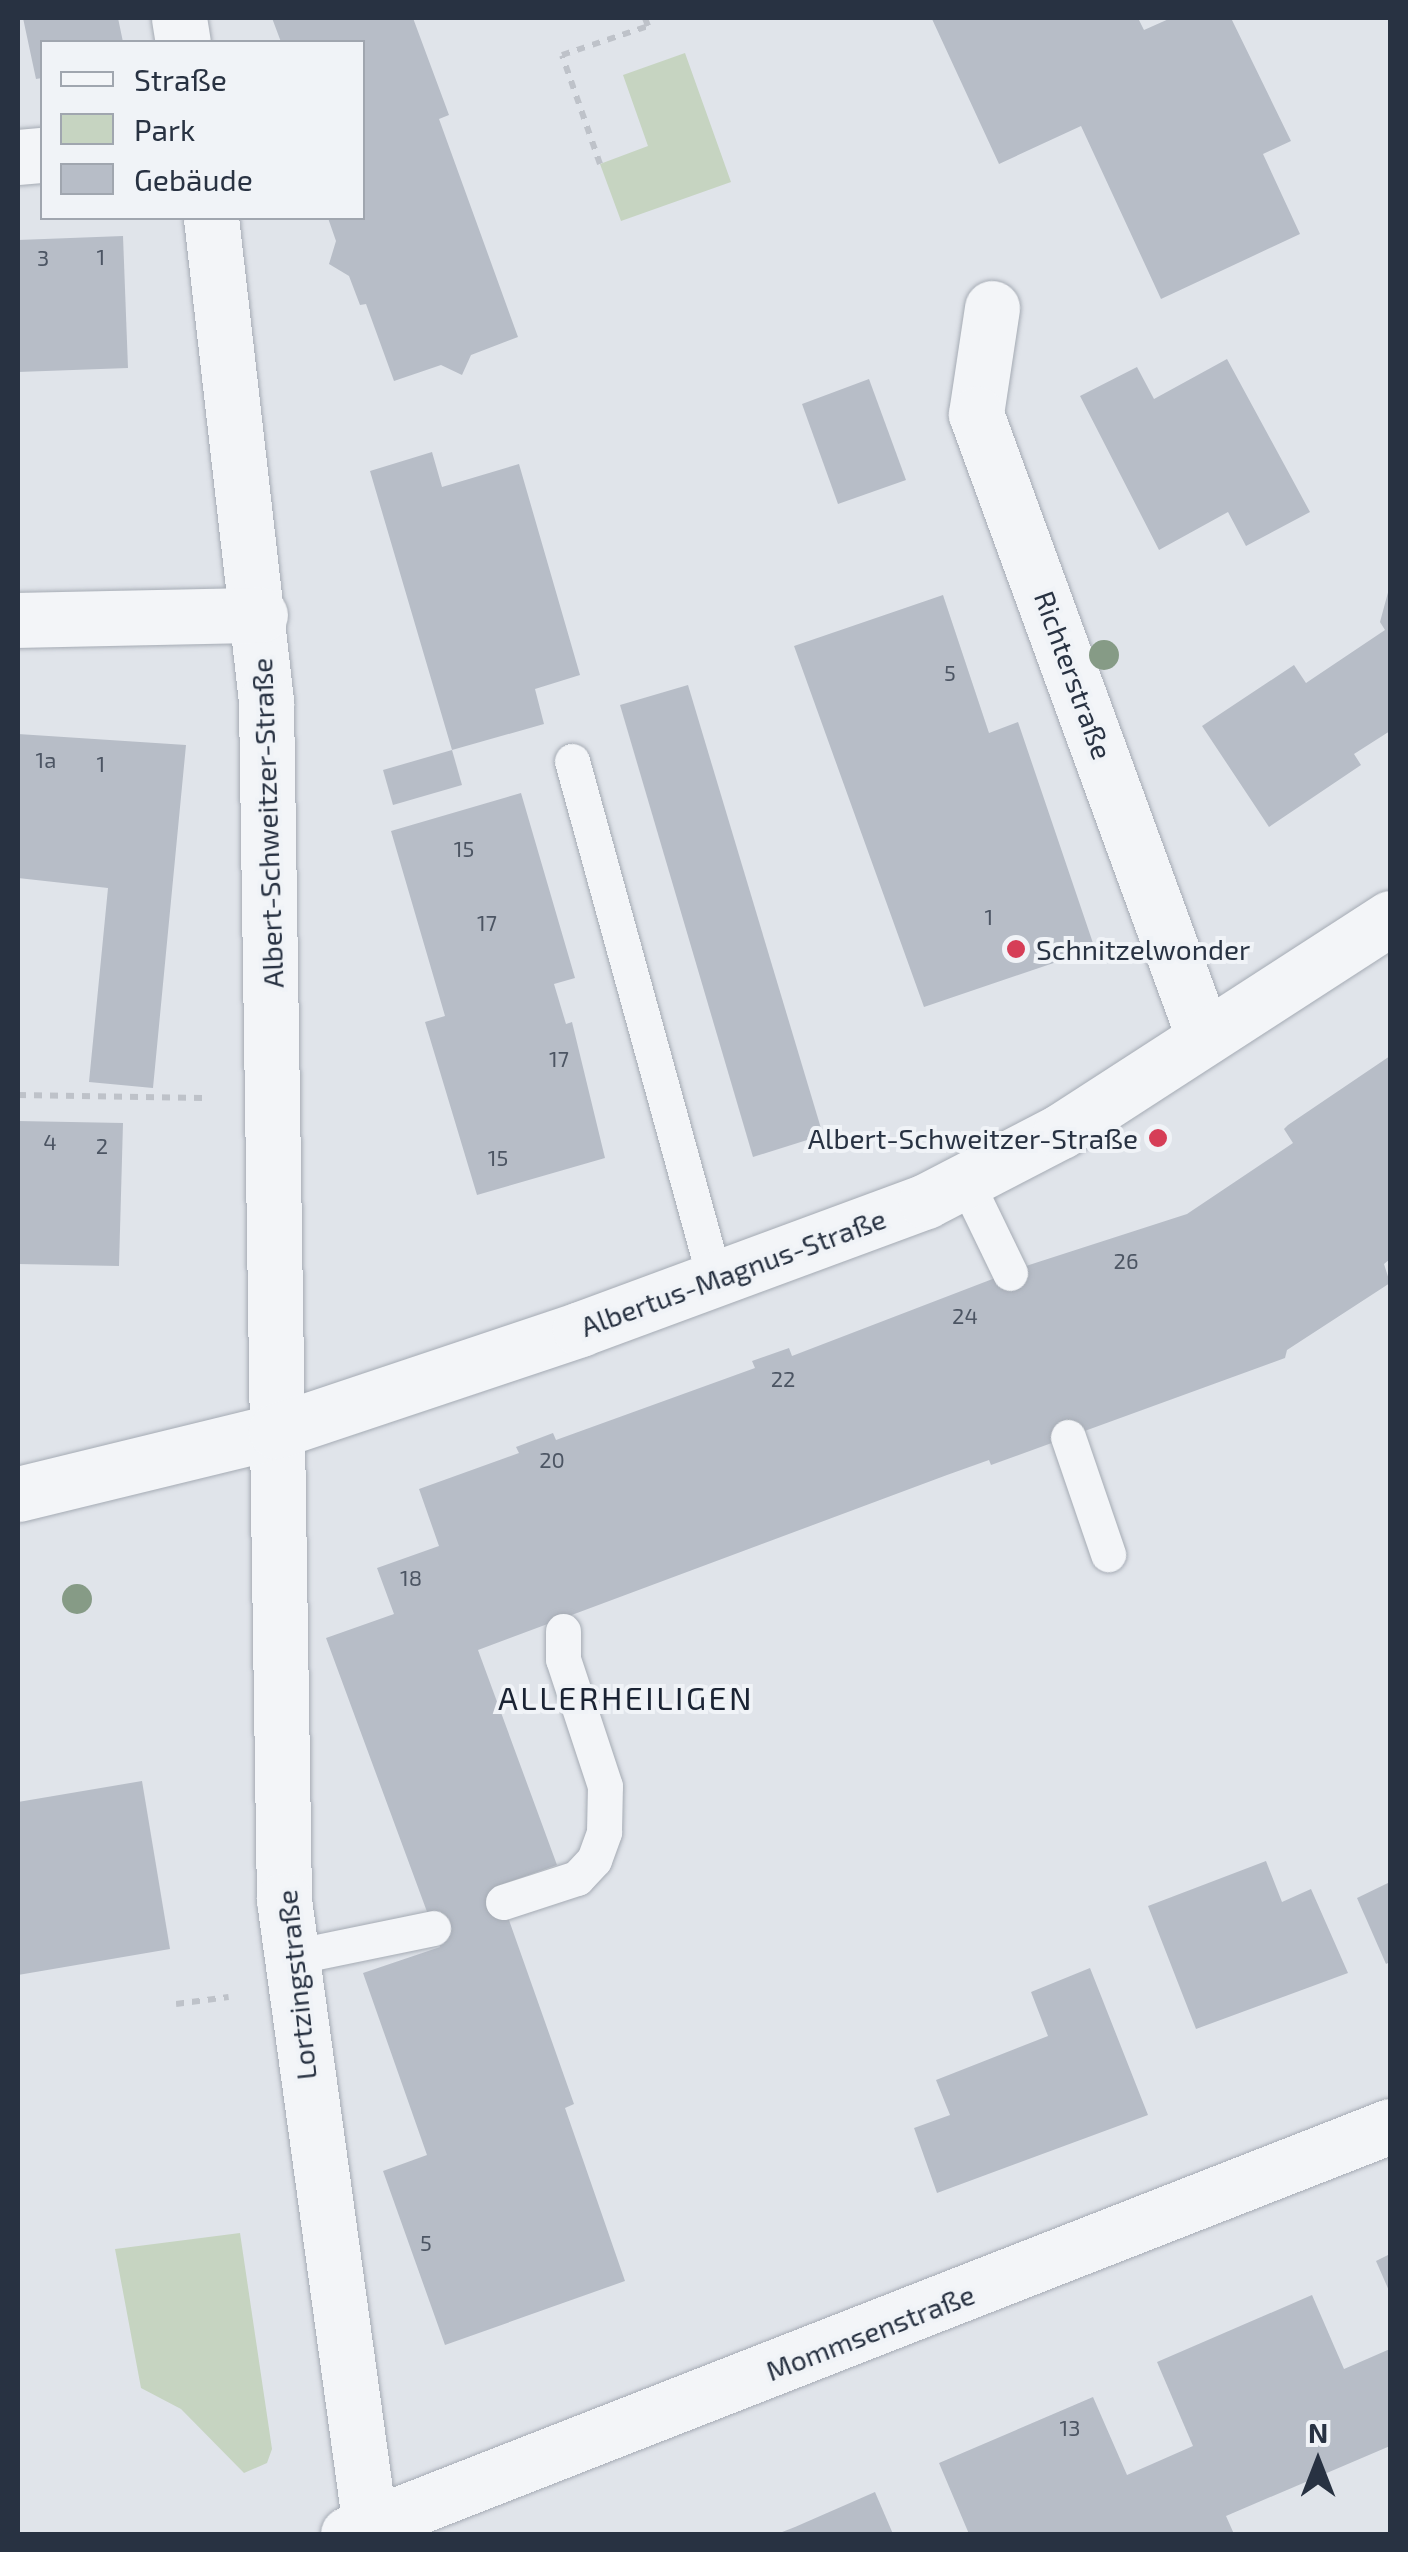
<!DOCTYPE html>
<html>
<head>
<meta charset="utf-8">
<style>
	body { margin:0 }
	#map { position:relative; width:1408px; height:2552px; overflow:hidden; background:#e0e4ea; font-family:"Exo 2",sans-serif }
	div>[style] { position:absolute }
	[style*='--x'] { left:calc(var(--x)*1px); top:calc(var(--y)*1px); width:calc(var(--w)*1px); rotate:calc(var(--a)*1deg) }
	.green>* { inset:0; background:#c6d4c1 }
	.building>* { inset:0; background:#b7bdc7 }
	.path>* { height:6px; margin-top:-3px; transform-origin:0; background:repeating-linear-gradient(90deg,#bec2c9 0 8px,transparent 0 16px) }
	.roads { filter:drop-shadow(0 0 2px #a5abb4) drop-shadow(0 0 2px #a5abb4) }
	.service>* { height:35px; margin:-17.5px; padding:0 17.5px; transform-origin:17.5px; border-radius:17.5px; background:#f3f5f8 }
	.minor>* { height:55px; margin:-27.5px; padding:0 27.5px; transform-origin:27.5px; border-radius:27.5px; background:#f3f5f8 }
	.trees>* { width:30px; height:30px; margin:-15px; border-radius:50%; background:#869b86 }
	.dots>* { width:28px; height:28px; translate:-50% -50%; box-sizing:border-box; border:5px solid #f0f3f7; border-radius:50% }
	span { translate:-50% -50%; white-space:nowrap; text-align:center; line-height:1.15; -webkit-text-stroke:8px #f0f3f7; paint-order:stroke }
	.number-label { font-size:22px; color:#4c5563 }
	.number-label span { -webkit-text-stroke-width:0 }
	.street-label { font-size:28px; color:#283242 }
	.poi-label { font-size:28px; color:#283242 }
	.left { translate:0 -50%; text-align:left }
	.right { translate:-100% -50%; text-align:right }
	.quarter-label { font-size:32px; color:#1a2333; letter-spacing:2.5px }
	.frame { position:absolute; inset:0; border:20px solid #283242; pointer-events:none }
	.legend { position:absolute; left:40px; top:40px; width:325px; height:180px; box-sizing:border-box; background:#f0f3f7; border:2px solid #a0a6af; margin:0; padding:12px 18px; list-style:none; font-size:30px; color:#283242 }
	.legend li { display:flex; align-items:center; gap:20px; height:50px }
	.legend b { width:50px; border:2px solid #a0a6af }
	.north { position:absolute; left:1268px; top:2412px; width:100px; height:100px; -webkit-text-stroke:8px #f0f3f7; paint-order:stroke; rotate:0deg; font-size:28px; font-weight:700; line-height:40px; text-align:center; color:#283242 }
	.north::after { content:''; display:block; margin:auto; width:35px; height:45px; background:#283242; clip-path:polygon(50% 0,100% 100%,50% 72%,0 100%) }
</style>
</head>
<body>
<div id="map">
	<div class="green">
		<i style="clip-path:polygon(685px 53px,731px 182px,621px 221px,600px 164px,648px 146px,623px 75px)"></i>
		<i style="clip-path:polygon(240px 2233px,272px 2449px,267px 2463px,244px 2473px,181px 2409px,141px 2388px,115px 2249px)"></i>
	</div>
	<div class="building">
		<i style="clip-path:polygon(23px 18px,118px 18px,123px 42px,42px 42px,42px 78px,36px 79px)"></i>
		<i style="clip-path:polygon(272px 18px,413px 18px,449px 115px,439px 119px,518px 337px,471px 355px,462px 375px,441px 365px,394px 381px,366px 304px,360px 305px,349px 276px,329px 264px,336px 241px,328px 218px,362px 218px,362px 42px,281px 42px)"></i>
		<i style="clip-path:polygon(1138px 18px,1144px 30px,1171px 18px,1231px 18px,1291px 141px,1263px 154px,1300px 234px,1161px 299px,1081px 126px,999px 164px,932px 19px)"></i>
		<i style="clip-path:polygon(123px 236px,128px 368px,18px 372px,18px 240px)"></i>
		<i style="clip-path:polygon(1227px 359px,1310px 512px,1246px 546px,1228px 512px,1159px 550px,1080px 396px,1137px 367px,1154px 399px)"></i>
		<i style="clip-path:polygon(869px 379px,906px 480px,838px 504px,802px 404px)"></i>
		<i style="clip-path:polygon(432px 452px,442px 487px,519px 464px,580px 675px,535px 689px,544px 724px,452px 750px,370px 471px)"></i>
		<i style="clip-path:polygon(1390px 585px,1390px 731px,1354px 754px,1361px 765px,1269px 827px,1202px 726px,1294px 665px,1306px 683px,1385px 630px,1380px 622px)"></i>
		<i style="clip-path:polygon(943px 595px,989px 733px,1018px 722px,1095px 949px,924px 1007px,794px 646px)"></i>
		<i style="clip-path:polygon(688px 685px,823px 1135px,753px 1157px,620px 705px)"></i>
		<i style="clip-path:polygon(18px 734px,186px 745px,153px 1088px,89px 1082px,108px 888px,18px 878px)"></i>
		<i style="clip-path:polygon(452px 750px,462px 785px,393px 805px,383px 770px)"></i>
		<i style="clip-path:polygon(521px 793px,575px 978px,554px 984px,566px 1024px,572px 1022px,605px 1158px,477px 1195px,425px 1022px,445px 1016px,391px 831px)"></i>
		<i style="clip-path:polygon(1390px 1056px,1390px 1259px,1384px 1264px,1390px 1283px,1287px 1350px,1285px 1358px,991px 1465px,989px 1460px,947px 1475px,478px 1650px,557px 1865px,497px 1886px,574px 2104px,565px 2108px,625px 2281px,445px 2345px,383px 2171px,427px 2155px,363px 1973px,440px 1947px,326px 1638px,394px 1614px,377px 1568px,439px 1546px,419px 1489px,519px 1453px,516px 1447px,553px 1433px,556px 1440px,755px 1368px,752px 1361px,789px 1348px,792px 1356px,1029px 1265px,1187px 1214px,1293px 1143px,1284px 1129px,1288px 1125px)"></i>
		<i style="clip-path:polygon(18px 1121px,123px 1123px,119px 1266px,18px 1264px)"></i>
		<i style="clip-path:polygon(142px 1781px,170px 1949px,18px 1975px,18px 1802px)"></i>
		<i style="clip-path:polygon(1266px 1861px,1282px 1902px,1311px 1889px,1348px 1973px,1196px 2029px,1148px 1906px)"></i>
		<i style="clip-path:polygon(1390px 1882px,1390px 1962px,1386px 1964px,1357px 1898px)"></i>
		<i style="clip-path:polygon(1090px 1968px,1148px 2115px,937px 2193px,914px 2128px,950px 2115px,936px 2080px,1048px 2036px,1031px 1992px)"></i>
		<i style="clip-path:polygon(1390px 2254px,1390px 2293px,1376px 2261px)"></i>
		<i style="clip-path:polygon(1312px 2295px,1344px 2369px,1390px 2349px,1390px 2446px,1226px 2516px,1234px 2534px,969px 2534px,939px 2463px,1093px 2397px,1127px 2475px,1193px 2446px,1157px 2362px)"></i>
		<i style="clip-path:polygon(875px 2492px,893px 2534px,777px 2534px,795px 2527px)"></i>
	</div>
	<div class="path">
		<i style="--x:600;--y:164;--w:115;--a:-109.2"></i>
		<i style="--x:562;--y:55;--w:91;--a:-18.6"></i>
		<i style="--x:648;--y:26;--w:9;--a:-111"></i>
		<i style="--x:18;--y:1095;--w:185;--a:0.9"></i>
		<i style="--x:176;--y:2004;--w:53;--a:-7.5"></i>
	</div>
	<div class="roads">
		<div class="service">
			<i style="--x:572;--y:761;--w:538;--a:74.6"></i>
			<i style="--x:966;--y:1182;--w:101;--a:64.2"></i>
			<i style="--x:1068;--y:1437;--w:124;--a:71.1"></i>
			<i style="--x:503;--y:1902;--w:78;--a:-18"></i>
			<i style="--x:577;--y:1878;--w:25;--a:-47"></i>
			<i style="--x:594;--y:1860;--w:30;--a:-70"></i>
			<i style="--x:604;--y:1832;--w:46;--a:-88.8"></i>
			<i style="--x:605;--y:1786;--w:134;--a:-108.3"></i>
			<i style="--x:563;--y:1659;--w:28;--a:-90"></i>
			<i style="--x:292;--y:1957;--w:144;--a:-11.6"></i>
		</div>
		<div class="minor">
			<i style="--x:179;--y:18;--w:24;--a:81"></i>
			<i style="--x:18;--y:157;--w:24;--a:-5"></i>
			<i style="--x:211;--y:218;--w:487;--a:83.5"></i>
			<i style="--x:266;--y:702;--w:1198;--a:89.14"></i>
			<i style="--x:284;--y:1900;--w:640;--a:82.19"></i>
			<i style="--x:992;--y:308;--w:107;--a:98.6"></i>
			<i style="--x:976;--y:414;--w:664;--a:69.93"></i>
			<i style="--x:18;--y:620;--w:242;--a:-1.2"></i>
			<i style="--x:18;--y:1494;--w:266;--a:-13.7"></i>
			<i style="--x:276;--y:1431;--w:321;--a:-18.5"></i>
			<i style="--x:580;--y:1329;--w:369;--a:-20.3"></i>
			<i style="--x:926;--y:1201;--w:152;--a:-27.4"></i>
			<i style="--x:1061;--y:1131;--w:392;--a:-32.9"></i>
			<i style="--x:348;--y:2534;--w:1119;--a:-21.38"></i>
		</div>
	</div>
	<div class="trees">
		<i style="left:1104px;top:655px"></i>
		<i style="left:77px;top:1599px"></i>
	</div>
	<div class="dots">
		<i style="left:1016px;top:949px;background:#d63e57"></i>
		<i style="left:1158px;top:1138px;background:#d63e57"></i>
	</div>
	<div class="number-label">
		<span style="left:101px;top:257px">1</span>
		<span style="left:43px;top:258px">3</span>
		<span style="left:950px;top:673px">5</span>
		<span style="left:46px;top:760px">1a</span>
		<span style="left:101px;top:764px">1</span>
		<span style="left:464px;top:849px">15</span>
		<span style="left:989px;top:917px">1</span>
		<span style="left:487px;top:923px">17</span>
		<span style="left:559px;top:1059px">17</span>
		<span style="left:50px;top:1142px">4</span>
		<span style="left:102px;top:1146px">2</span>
		<span style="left:498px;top:1158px">15</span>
		<span style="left:1126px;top:1261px">26</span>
		<span style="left:965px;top:1316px">24</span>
		<span style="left:783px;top:1379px">22</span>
		<span style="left:552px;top:1460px">20</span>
		<span style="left:411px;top:1578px">18</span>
		<span style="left:426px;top:2243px">5</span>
		<span style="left:1070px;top:2428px">13</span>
	</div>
	<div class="street-label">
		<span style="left:1074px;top:675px;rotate:70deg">Richterstraße</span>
		<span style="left:267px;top:823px;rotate:-92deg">Albert-Schweitzer-Straße</span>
		<span style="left:733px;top:1272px;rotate:-20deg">Albertus-Magnus-Straße</span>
		<span style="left:296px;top:1985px;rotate:-96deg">Lortzingstraße</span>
		<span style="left:870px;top:2332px;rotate:-21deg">Mommsenstraße</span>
	</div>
	<div class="poi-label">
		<span class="left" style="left:1036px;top:949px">Schnitzelwonder</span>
		<span class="right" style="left:1138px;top:1138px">Albert-Schweitzer-Straße</span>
	</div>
	<div class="quarter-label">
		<span style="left:626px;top:1697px">ALLERHEILIGEN</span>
	</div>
	<div class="frame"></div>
	<ul class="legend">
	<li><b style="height:12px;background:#f3f5f8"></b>Straße</li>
	<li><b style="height:28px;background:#c6d4c1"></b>Park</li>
	<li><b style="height:28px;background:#b7bdc7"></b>Gebäude</li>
	</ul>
	<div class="north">N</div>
</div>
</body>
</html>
